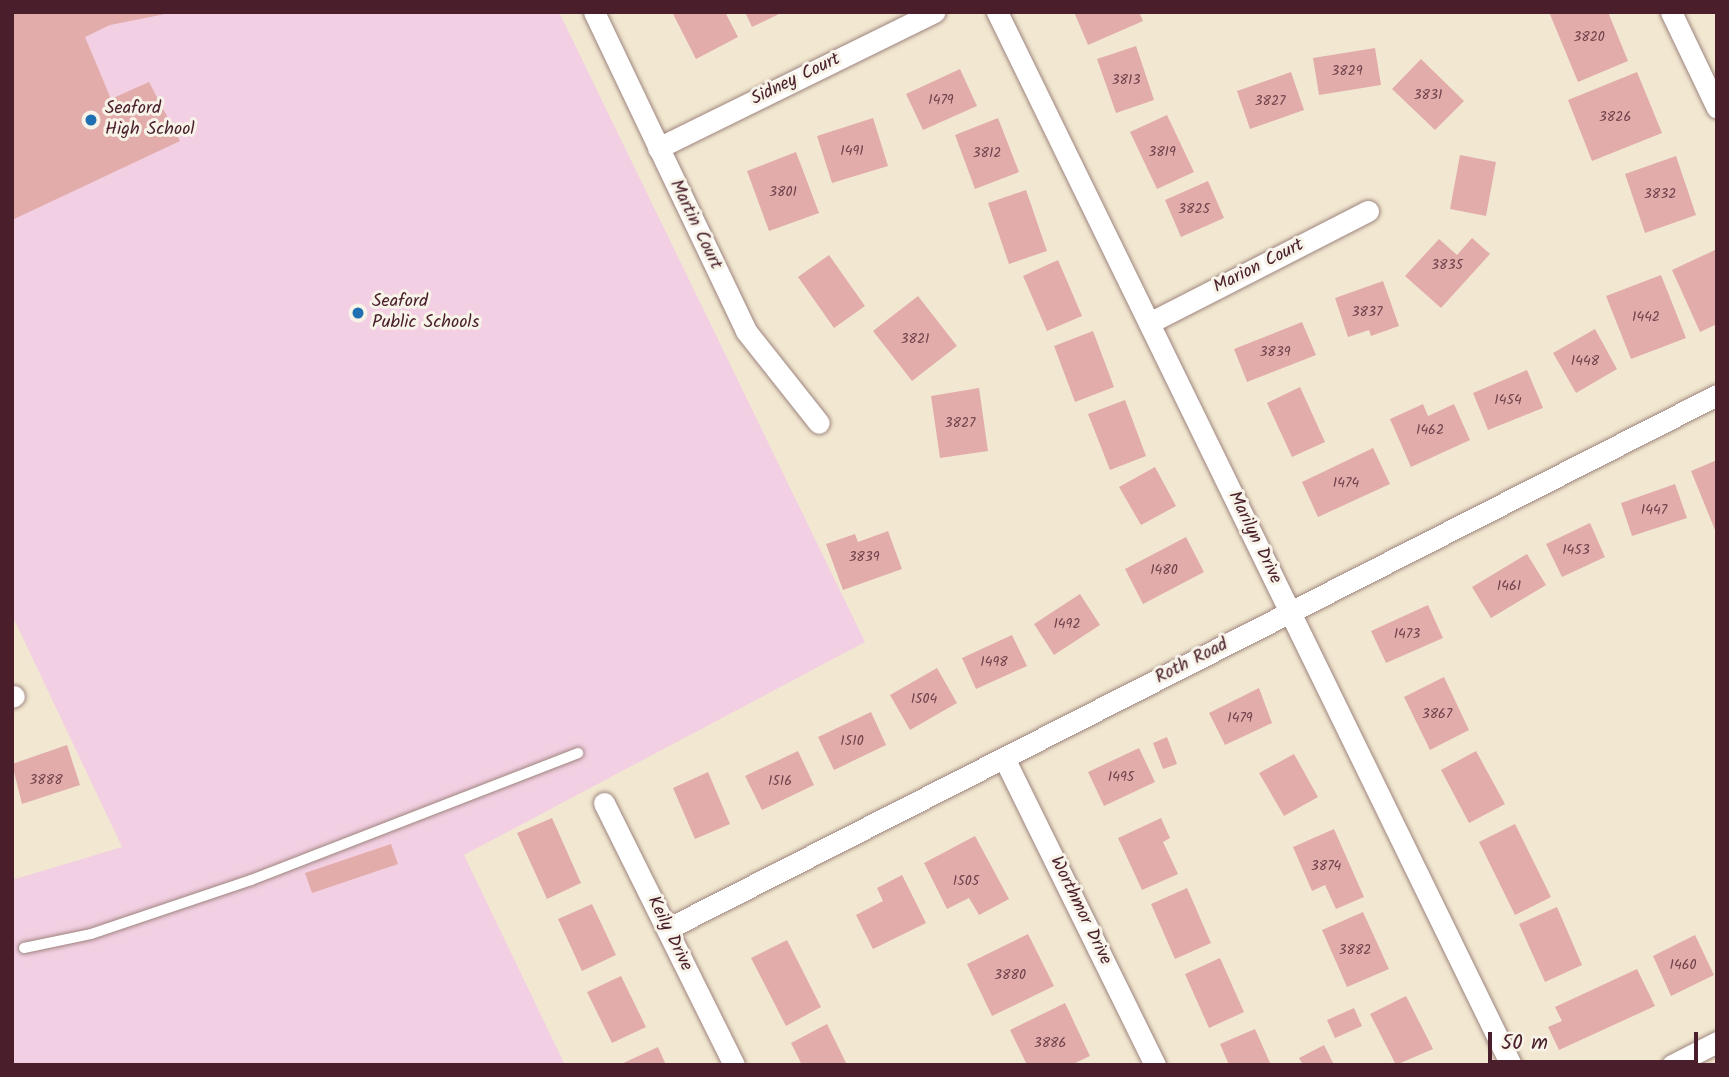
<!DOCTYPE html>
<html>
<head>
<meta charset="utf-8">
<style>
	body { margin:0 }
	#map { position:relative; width:1729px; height:1077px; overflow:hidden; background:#f2e8d1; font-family:Kalam,sans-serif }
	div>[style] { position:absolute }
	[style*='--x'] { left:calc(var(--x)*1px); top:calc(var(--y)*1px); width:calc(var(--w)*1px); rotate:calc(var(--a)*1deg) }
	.built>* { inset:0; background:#f2cfe2 }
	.building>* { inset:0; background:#e2acab }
	.roads { filter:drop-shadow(0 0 2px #9e847e) drop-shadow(0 0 2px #9e847e) }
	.service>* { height:10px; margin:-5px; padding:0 5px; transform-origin:5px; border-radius:5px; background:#fff }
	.minor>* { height:21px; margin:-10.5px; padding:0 10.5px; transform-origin:10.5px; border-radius:10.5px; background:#fff }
	.dots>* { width:19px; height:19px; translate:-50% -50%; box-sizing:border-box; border:4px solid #f7f3e8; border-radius:50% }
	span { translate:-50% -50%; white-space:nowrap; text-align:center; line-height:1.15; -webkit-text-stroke:6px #f7f3e8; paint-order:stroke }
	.number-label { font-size:14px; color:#70424b }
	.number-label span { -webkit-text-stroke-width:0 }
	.street-label { font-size:18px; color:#4a1f2b }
	.poi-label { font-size:18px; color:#4a1f2b }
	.left { translate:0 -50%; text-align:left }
	.frame { position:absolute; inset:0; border:14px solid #4a1f2b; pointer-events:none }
	.scale { position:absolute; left:1488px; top:1032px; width:210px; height:32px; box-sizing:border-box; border:4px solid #4a1f2b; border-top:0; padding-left:9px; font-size:21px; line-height:24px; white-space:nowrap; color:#4a1f2b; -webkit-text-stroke:5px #f7f3e8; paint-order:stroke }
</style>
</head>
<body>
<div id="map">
	<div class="built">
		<i style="clip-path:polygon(12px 12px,559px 12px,865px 642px,464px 855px,565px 1065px,12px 1065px,12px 880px,122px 847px,12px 615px)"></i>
	</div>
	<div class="building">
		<i style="clip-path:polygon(12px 12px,175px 12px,110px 25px,85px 37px,111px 99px,149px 82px,180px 141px,12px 220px)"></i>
		<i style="clip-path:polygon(672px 12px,725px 12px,738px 37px,696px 59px)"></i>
		<i style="clip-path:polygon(745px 12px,783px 12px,752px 27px)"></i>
		<i style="clip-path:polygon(1074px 12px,1139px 12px,1143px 21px,1088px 45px)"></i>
		<i style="clip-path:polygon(1549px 12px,1608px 12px,1628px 61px,1578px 82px)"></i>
		<i style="clip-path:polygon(1136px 46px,1154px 100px,1116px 113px,1097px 59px)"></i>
		<i style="clip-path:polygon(1375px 48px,1381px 85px,1319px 95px,1313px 58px)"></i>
		<i style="clip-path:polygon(1421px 59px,1464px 101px,1435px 130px,1392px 89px)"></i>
		<i style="clip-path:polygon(960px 69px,977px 106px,923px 130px,906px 94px)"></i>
		<i style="clip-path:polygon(1291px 72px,1304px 110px,1250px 129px,1237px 91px)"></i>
		<i style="clip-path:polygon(1637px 72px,1662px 133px,1592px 161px,1568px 100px)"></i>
		<i style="clip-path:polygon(1167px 115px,1194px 172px,1157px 189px,1130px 132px)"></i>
		<i style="clip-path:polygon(873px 118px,888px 166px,832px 183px,817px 136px)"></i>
		<i style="clip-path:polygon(998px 118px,1019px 172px,975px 189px,955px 135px)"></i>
		<i style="clip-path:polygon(796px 152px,819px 213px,769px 231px,747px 171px)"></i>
		<i style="clip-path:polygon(1460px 155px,1496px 162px,1486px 216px,1450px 209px)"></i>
		<i style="clip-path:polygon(1676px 156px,1696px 215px,1645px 233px,1625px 174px)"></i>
		<i style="clip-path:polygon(1208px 181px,1224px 218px,1181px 237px,1165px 200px)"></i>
		<i style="clip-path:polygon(1026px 190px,1047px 251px,1009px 264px,988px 203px)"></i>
		<i style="clip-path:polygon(1472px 238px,1490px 254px,1441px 308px,1405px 276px,1439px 239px,1457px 255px)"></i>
		<i style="clip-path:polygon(1717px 249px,1717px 324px,1700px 332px,1672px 270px)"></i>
		<i style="clip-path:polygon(829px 255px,865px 306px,834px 328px,798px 277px)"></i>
		<i style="clip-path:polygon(1058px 260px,1082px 316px,1047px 331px,1023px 276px)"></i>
		<i style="clip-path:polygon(1661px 275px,1686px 338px,1631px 359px,1606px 296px)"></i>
		<i style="clip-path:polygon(1383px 281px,1399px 326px,1371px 336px,1369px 330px,1348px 337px,1335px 298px)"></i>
		<i style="clip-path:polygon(918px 296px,957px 346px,912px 381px,873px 331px)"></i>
		<i style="clip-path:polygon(1302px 322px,1316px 355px,1247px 382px,1234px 349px)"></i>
		<i style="clip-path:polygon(1595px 329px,1617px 369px,1576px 393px,1553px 353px)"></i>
		<i style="clip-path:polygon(1093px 331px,1114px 387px,1075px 402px,1054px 346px)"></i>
		<i style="clip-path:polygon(1527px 370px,1543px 408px,1488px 430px,1473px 393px)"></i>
		<i style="clip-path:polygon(1300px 387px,1325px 442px,1292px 457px,1267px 403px)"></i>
		<i style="clip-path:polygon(979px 388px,988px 451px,940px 458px,931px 396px)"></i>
		<i style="clip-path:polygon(1125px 400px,1146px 456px,1110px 470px,1088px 414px)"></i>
		<i style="clip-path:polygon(1423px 404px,1428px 416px,1454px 404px,1470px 440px,1411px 467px,1390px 419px)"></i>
		<i style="clip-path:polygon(1373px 448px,1390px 484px,1318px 517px,1302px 482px)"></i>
		<i style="clip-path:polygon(1717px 460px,1717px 535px,1691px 471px)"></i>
		<i style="clip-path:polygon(1155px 467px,1176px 506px,1141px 525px,1119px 487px)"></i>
		<i style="clip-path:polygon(1675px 484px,1687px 518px,1632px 536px,1621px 503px)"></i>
		<i style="clip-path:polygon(1590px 523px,1605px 557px,1562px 577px,1546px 544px)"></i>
		<i style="clip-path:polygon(888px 531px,902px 569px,843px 590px,826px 544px,855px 534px,858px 542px)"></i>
		<i style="clip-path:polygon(1186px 537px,1204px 572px,1143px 604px,1125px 569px)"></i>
		<i style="clip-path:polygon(1527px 554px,1546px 585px,1491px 618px,1472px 587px)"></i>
		<i style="clip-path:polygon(1080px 594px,1100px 625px,1054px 655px,1034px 624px)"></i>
		<i style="clip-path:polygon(1428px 605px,1443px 638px,1386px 663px,1371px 631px)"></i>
		<i style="clip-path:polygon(1012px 635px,1027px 666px,976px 689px,962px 658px)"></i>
		<i style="clip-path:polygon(937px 668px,957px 703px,910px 730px,890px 695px)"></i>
		<i style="clip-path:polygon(1444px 677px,1469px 730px,1430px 750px,1404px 697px)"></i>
		<i style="clip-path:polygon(1259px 688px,1272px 723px,1225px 745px,1209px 713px)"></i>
		<i style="clip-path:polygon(871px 712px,886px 745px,834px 770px,818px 737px)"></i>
		<i style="clip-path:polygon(1167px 737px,1177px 764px,1163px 769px,1153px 743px)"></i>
		<i style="clip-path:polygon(67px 745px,80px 785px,22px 804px,12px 764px)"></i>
		<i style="clip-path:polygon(1139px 748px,1155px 782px,1104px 806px,1088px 772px)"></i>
		<i style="clip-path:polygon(798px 751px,814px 785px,762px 810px,745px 776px)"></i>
		<i style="clip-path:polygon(1476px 751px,1505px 804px,1469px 823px,1441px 770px)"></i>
		<i style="clip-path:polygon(1294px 754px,1318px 797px,1284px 816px,1259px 773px)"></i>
		<i style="clip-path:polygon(708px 772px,730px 824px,695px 839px,673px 788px)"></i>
		<i style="clip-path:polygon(552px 818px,581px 883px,547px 899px,517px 833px)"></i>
		<i style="clip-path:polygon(1161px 818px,1170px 838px,1163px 842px,1178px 874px,1142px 890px,1118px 838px)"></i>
		<i style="clip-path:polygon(1515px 824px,1551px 897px,1515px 915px,1479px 842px)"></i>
		<i style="clip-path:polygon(1334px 829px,1364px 897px,1336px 909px,1325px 885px,1312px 891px,1293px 847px)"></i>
		<i style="clip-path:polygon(975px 836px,1009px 899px,979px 915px,969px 898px,947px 909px,924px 863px)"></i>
		<i style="clip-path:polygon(391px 844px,398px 864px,312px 893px,305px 873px)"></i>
		<i style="clip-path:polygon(902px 875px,926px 923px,873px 949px,856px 915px,883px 901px,877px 888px)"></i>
		<i style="clip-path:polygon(1187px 888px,1211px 943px,1175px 959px,1151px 904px)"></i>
		<i style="clip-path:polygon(592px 904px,616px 955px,582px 971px,558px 919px)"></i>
		<i style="clip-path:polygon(1557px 907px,1582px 965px,1545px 982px,1519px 924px)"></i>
		<i style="clip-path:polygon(1363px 912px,1389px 969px,1347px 987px,1322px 930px)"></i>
		<i style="clip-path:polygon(1028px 934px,1054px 986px,992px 1016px,967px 964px)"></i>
		<i style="clip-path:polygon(1695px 935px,1714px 975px,1671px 996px,1653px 956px)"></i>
		<i style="clip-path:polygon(787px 940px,821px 1007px,786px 1026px,751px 958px)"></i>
		<i style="clip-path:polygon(1220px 958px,1244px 1012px,1209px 1028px,1185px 974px)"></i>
		<i style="clip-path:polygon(1637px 969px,1655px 1006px,1559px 1050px,1548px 1027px,1562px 1021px,1555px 1007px)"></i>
		<i style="clip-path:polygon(621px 976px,646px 1027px,612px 1043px,587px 992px)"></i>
		<i style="clip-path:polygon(1406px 996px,1433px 1049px,1396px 1065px,1370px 1014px)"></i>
		<i style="clip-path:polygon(1065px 1003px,1090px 1056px,1071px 1065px,1027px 1065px,1010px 1030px)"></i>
		<i style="clip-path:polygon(1354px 1008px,1362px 1026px,1335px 1038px,1327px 1020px)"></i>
		<i style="clip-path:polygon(827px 1024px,847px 1065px,802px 1065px,791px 1043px)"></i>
		<i style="clip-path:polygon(1255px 1029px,1271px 1065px,1229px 1065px,1220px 1044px)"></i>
		<i style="clip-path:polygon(1324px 1045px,1333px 1063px,1303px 1065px,1299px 1058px)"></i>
		<i style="clip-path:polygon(658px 1047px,666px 1065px,619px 1065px)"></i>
	</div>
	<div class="roads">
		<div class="service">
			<i style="--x:24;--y:948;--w:68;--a:-11.8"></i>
			<i style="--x:91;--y:934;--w:169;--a:-18.6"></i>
			<i style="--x:251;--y:880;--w:351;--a:-21.2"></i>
		</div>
		<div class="minor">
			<i style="--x:594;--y:12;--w:353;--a:64.5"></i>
			<i style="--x:746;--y:331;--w:117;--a:51.6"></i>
			<i style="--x:997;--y:12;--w:1172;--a:63.98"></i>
			<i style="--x:1671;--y:12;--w:106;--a:64.4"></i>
			<i style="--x:658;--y:148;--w:308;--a:-26.2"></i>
			<i style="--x:1149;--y:323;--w:246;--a:-27.1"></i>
			<i style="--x:12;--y:697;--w:2;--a:-27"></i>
			<i style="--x:1004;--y:758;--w:342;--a:63.8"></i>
			<i style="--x:604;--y:803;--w:292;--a:63.6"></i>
			<i style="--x:667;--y:929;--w:1178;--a:-26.96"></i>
			<i style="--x:1672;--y:1065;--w:51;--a:-27.1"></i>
		</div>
	</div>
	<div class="dots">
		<i style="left:91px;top:120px;background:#1f6fb2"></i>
		<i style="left:358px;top:313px;background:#1f6fb2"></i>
	</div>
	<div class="number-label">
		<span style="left:1589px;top:37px">3820</span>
		<span style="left:1347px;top:71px">3829</span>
		<span style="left:1126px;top:80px">3813</span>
		<span style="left:1428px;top:95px">3831</span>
		<span style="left:941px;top:100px">1479</span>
		<span style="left:1270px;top:101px">3827</span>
		<span style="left:1615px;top:117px">3826</span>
		<span style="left:852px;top:151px">1491</span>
		<span style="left:1162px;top:152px">3819</span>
		<span style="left:987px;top:153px">3812</span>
		<span style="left:783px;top:192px">3801</span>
		<span style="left:1660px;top:194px">3832</span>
		<span style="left:1194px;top:209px">3825</span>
		<span style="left:1447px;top:265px">3835</span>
		<span style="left:1367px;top:312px">3837</span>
		<span style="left:1646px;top:317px">1442</span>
		<span style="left:915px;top:339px">3821</span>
		<span style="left:1275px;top:352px">3839</span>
		<span style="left:1585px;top:361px">1448</span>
		<span style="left:1508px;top:400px">1454</span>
		<span style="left:960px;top:423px">3827</span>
		<span style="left:1430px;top:430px">1462</span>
		<span style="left:1346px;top:483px">1474</span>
		<span style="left:1654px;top:510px">1447</span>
		<span style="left:1576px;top:550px">1453</span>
		<span style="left:864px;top:557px">3839</span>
		<span style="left:1164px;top:570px">1480</span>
		<span style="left:1509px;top:586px">1461</span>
		<span style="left:1067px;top:624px">1492</span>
		<span style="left:1407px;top:634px">1473</span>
		<span style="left:994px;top:662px">1498</span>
		<span style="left:924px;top:699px">1504</span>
		<span style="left:1437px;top:714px">3867</span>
		<span style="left:1240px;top:718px">1479</span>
		<span style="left:852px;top:741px">1510</span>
		<span style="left:1121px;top:777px">1495</span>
		<span style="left:46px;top:780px">3888</span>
		<span style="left:780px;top:781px">1516</span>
		<span style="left:1326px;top:866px">3874</span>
		<span style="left:966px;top:881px">1505</span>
		<span style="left:1355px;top:950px">3882</span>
		<span style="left:1683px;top:965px">1460</span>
		<span style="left:1010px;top:975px">3880</span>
		<span style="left:1050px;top:1043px">3886</span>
	</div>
	<div class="street-label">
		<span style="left:796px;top:80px;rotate:-26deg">Sidney Court</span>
		<span style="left:695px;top:225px;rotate:64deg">Martin Court</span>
		<span style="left:1259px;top:267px;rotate:-27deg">Marion Court</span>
		<span style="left:1254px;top:538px;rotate:64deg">Marilyn Drive</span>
		<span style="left:1192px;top:662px;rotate:-27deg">Roth Road</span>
		<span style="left:1080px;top:911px;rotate:64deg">Worthmor Drive</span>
		<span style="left:669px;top:934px;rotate:64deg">Keily Drive</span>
	</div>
	<div class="poi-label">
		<span class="left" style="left:105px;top:120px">Seaford<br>High School</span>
		<span class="left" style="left:372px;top:313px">Seaford<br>Public Schools</span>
	</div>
	<div class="frame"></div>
	<div class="scale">50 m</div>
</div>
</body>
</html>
